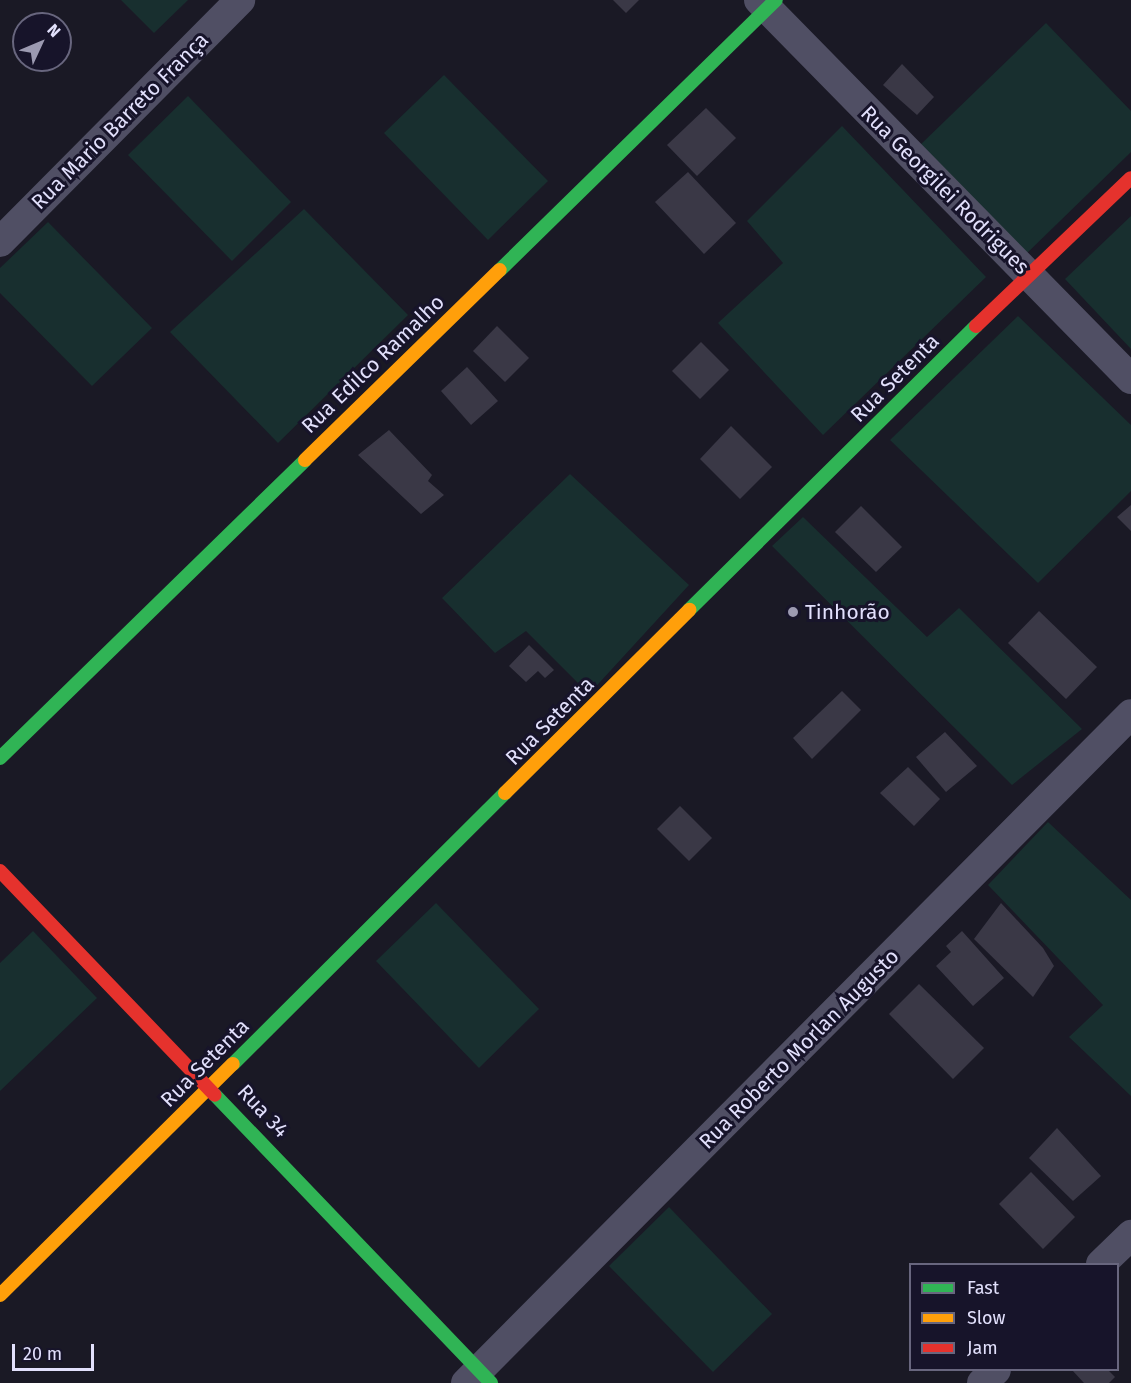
<!DOCTYPE html>
<html>
<head>
<meta charset="utf-8">
<style>
	body { margin:0 }
	#map { position:relative; width:1131px; height:1383px; overflow:hidden; background:#1a1925; font-family:"Fira Sans",sans-serif }
	div>[style] { position:absolute }
	[style*='--x'] { left:calc(var(--x)*1px); top:calc(var(--y)*1px); width:calc(var(--w)*1px); rotate:calc(var(--a)*1deg) }
	.green>* { inset:0; background:#182f2f }
	.building>* { inset:0; background:#3a3846 }
	.street>* { height:30px; margin:-15px; padding:0 15px; transform-origin:15px; border-radius:15px; background:#504f64 }
	.fast>* { height:14px; margin:-7px; padding:0 7px; transform-origin:7px; border-radius:7px; background:#30b455 }
	.slow>* { height:14px; margin:-7px; padding:0 7px; transform-origin:7px; border-radius:7px; background:#ff9f0a }
	.jam>* { height:14px; margin:-7px; padding:0 7px; transform-origin:7px; border-radius:7px; background:#e5322d }
	.dots>* { width:16px; height:16px; translate:-50% -50%; box-sizing:border-box; border:3px solid #17142a; border-radius:50% }
	span { translate:-50% -50%; white-space:nowrap; text-align:center; line-height:1.15; -webkit-text-stroke:6px #17142a; paint-order:stroke }
	.street-label { font-size:21px; color:#e2e0fc }
	.poi-label { font-size:21px; color:#e2e0fc }
	.left { translate:0 -50%; text-align:left }
	.legend { position:absolute; left:909px; top:1263px; width:210px; height:108px; box-sizing:border-box; background:#17142a; border:2px solid #68667e; margin:0; padding:8px 10px; list-style:none; font-size:18px; color:#e2e0fc }
	.legend li { display:flex; align-items:center; gap:12px; height:30px }
	.legend b { width:30px; border:2px solid #68667e }
	.north { position:absolute; left:12px; top:12px; width:60px; height:60px; box-sizing:border-box; background:#17142a; border:2px solid #68667e; border-radius:50%; rotate:46deg; font-size:16px; font-weight:700; line-height:24px; text-align:center; color:#e2e0fc }
	.north::after { content:''; display:block; margin:auto; width:21px; height:27px; background:#9c9ab1; clip-path:polygon(50% 0,100% 100%,50% 72%,0 100%) }
	.scale { position:absolute; left:12px; top:1344px; width:82px; height:27px; box-sizing:border-box; border:3px solid #e2e0fc; border-top:0; padding-left:8px; font-size:18px; line-height:21px; white-space:nowrap; color:#e2e0fc; -webkit-text-stroke:4px #17142a; paint-order:stroke }
</style>
</head>
<body>
<div id="map">
	<div class="green">
		<i style="clip-path:polygon(121px 0,188px 0,154px 33px)"></i>
		<i style="clip-path:polygon(1046px 23px,1131px 111px,1131px 152px,1024px 256px,918px 147px)"></i>
		<i style="clip-path:polygon(444px 75px,548px 181px,488px 240px,384px 133px)"></i>
		<i style="clip-path:polygon(188px 96px,291px 202px,232px 261px,128px 155px)"></i>
		<i style="clip-path:polygon(842px 126px,986px 277px,823px 435px,718px 323px,783px 263px,747px 221px)"></i>
		<i style="clip-path:polygon(304px 209px,408px 315px,278px 443px,170px 332px)"></i>
		<i style="clip-path:polygon(1131px 216px,1131px 349px,1065px 279px)"></i>
		<i style="clip-path:polygon(48px 222px,152px 328px,92px 386px,0 293px,0 268px)"></i>
		<i style="clip-path:polygon(1018px 316px,1131px 425px,1131px 491px,1038px 583px,890px 440px)"></i>
		<i style="clip-path:polygon(570px 474px,689px 585px,589px 694px,526px 631px,495px 653px,442px 598px)"></i>
		<i style="clip-path:polygon(803px 517px,927px 637px,959px 608px,1082px 729px,1012px 785px,772px 546px)"></i>
		<i style="clip-path:polygon(1048px 822px,1131px 900px,1131px 1096px,1069px 1037px,1103px 1005px,988px 885px)"></i>
		<i style="clip-path:polygon(436px 903px,539px 1009px,479px 1068px,376px 961px)"></i>
		<i style="clip-path:polygon(33px 931px,97px 998px,0 1091px,0 963px)"></i>
		<i style="clip-path:polygon(669px 1207px,772px 1314px,713px 1372px,609px 1266px)"></i>
	</div>
	<div class="building">
		<i style="clip-path:polygon(613px 0,639px 0,626px 13px)"></i>
		<i style="clip-path:polygon(902px 64px,934px 97px,917px 115px,883px 85px)"></i>
		<i style="clip-path:polygon(706px 108px,736px 138px,697px 176px,667px 145px)"></i>
		<i style="clip-path:polygon(688px 172px,736px 223px,704px 254px,655px 202px)"></i>
		<i style="clip-path:polygon(497px 326px,529px 358px,505px 382px,473px 351px)"></i>
		<i style="clip-path:polygon(701px 342px,729px 370px,700px 399px,672px 371px)"></i>
		<i style="clip-path:polygon(467px 367px,498px 401px,471px 425px,441px 391px)"></i>
		<i style="clip-path:polygon(731px 426px,772px 467px,740px 499px,700px 459px)"></i>
		<i style="clip-path:polygon(389px 430px,432px 475px,428px 481px,444px 495px,421px 514px,358px 455px)"></i>
		<i style="clip-path:polygon(1131px 505px,1131px 531px,1117px 517px)"></i>
		<i style="clip-path:polygon(861px 506px,902px 547px,876px 572px,835px 532px)"></i>
		<i style="clip-path:polygon(1039px 611px,1097px 667px,1066px 699px,1008px 643px)"></i>
		<i style="clip-path:polygon(529px 645px,554px 670px,545px 678px,538px 671px,526px 682px,509px 666px)"></i>
		<i style="clip-path:polygon(842px 691px,861px 710px,812px 759px,793px 738px)"></i>
		<i style="clip-path:polygon(945px 732px,977px 766px,946px 792px,916px 757px)"></i>
		<i style="clip-path:polygon(908px 767px,940px 799px,914px 826px,880px 793px)"></i>
		<i style="clip-path:polygon(680px 806px,712px 838px,689px 861px,657px 829px)"></i>
		<i style="clip-path:polygon(1001px 903px,1043px 948px,1054px 966px,1033px 997px,974px 939px)"></i>
		<i style="clip-path:polygon(962px 931px,1004px 978px,973px 1006px,936px 966px,951px 952px,946px 946px)"></i>
		<i style="clip-path:polygon(919px 984px,984px 1048px,953px 1079px,889px 1014px)"></i>
		<i style="clip-path:polygon(1057px 1128px,1101px 1176px,1073px 1201px,1029px 1158px)"></i>
		<i style="clip-path:polygon(1031px 1172px,1075px 1217px,1043px 1249px,999px 1204px)"></i>
		<i style="clip-path:polygon(1072px 1370px,1108px 1370px,1115px 1377px,1109px 1383px,1084px 1383px)"></i>
	</div>
	<div class="street">
		<i style="--x:759;--y:0;--w:531;--a:45.53"></i>
		<i style="--x:0;--y:242;--w:341;--a:-45.2"></i>
		<i style="--x:1101;--y:1264;--w:42;--a:-44"></i>
		<i style="--x:466;--y:1383;--w:943;--a:-45.17"></i>
		<i style="--x:982;--y:1383;--w:19;--a:-43"></i>
	</div>
	<div class="fast">
		<i style="--x:500;--y:270;--w:386;--a:-44.4"></i>
		<i style="--x:689;--y:610;--w:404;--a:-44.7"></i>
		<i style="--x:0;--y:758;--w:426;--a:-44.3"></i>
		<i style="--x:233;--y:1064;--w:384;--a:-44.9"></i>
		<i style="--x:215;--y:1095;--w:399;--a:46.2"></i>
	</div>
	<div class="slow">
		<i style="--x:305;--y:460;--w:272;--a:-44.3"></i>
		<i style="--x:505;--y:793;--w:260;--a:-44.8"></i>
		<i style="--x:0;--y:1295;--w:328;--a:-44.8"></i>
	</div>
	<div class="jam">
		<i style="--x:976;--y:326;--w:214;--a:-43.7"></i>
		<i style="--x:0;--y:871;--w:310;--a:46.2"></i>
	</div>
	<div class="dots">
		<i style="left:793px;top:612px;background:#9c9ab1"></i>
	</div>
	<div class="street-label">
		<span style="left:120px;top:121px;rotate:-45deg">Rua Mario Barreto França</span>
		<span style="left:945px;top:190px;rotate:45deg">Rua Georgilei Rodrigues</span>
		<span style="left:373px;top:364px;rotate:-44deg">Rua Edilco Ramalho</span>
		<span style="left:895px;top:378px;rotate:-45deg">Rua Setenta</span>
		<span style="left:550px;top:721px;rotate:-45deg">Rua Setenta</span>
		<span style="left:799px;top:1049px;rotate:-45deg">Rua Roberto Morlan Augusto</span>
		<span style="left:205px;top:1063px;rotate:-45deg">Rua Setenta</span>
		<span style="left:263px;top:1111px;rotate:47deg">Rua 34</span>
	</div>
	<div class="poi-label">
		<span class="left" style="left:805px;top:612px">Tinhorão</span>
	</div>
	<ul class="legend">
	<li><b style="height:8px;background:#30b455"></b>Fast</li>
	<li><b style="height:8px;background:#ff9f0a"></b>Slow</li>
	<li><b style="height:8px;background:#e5322d"></b>Jam</li>
	</ul>
	<div class="north">N</div>
	<div class="scale">20 m</div>
</div>
</body>
</html>
